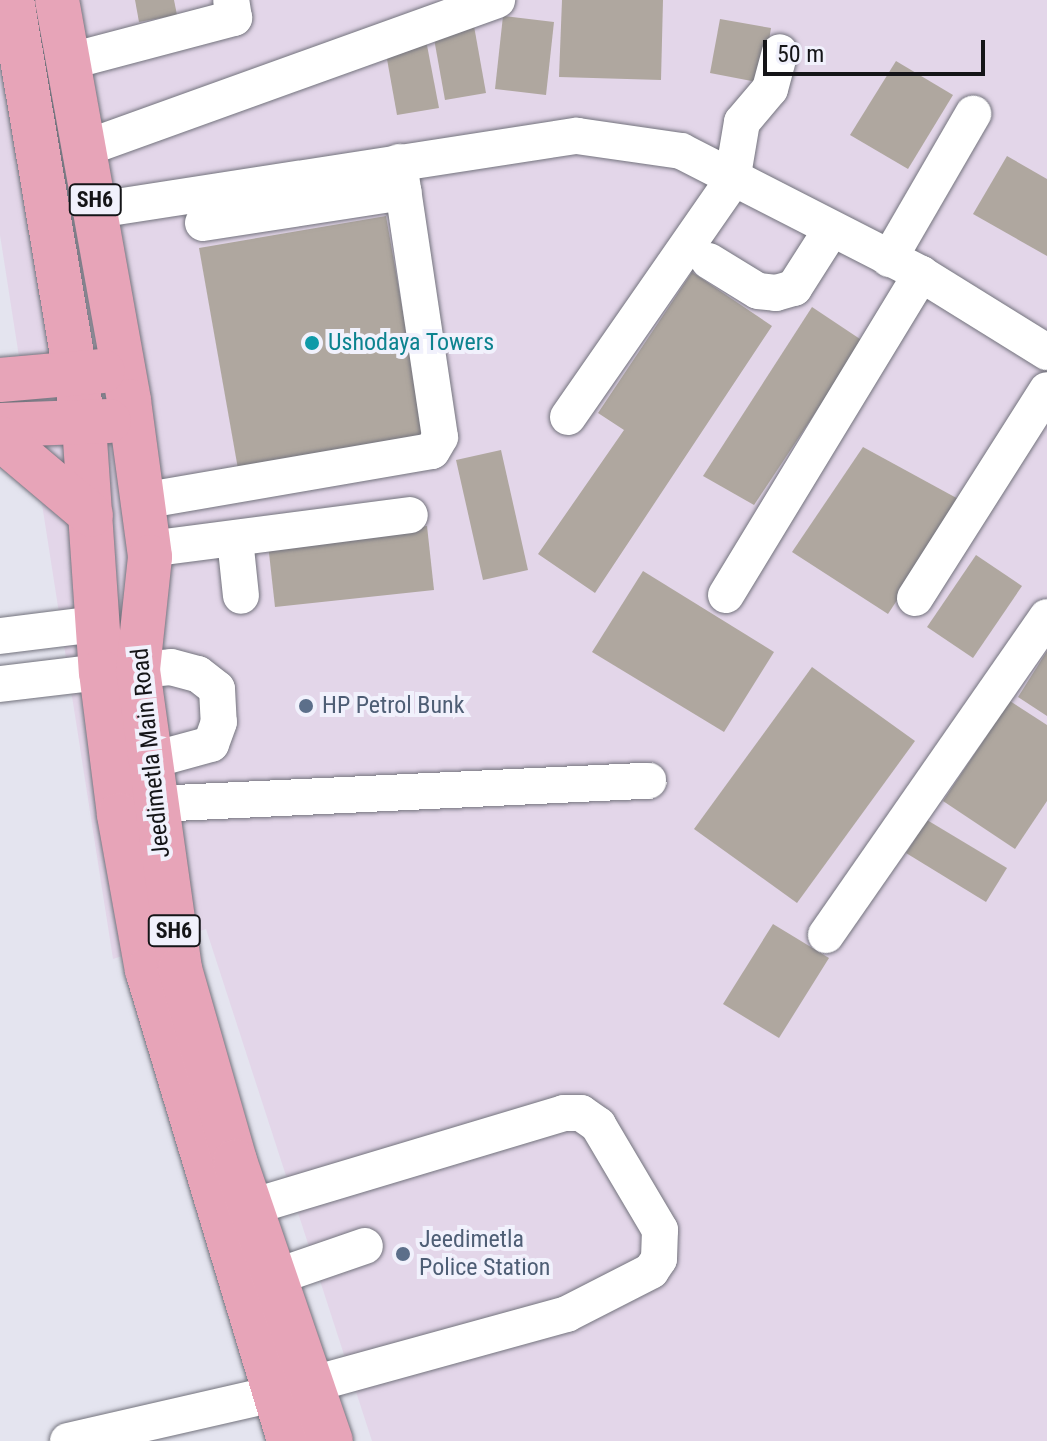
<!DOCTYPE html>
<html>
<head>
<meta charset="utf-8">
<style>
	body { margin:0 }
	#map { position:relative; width:1047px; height:1441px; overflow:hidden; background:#e4e4ef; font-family:"Roboto Condensed",sans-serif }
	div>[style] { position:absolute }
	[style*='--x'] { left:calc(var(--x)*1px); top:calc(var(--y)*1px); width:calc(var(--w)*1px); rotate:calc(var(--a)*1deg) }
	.industrial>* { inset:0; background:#e3d6e9 }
	.building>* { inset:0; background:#afa79f }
	.roads { filter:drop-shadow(0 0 2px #73737d) drop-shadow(0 0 2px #73737d) }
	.minor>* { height:36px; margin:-18px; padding:0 18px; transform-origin:18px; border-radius:18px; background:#fff }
	.major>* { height:44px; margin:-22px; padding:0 22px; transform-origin:22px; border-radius:22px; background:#e7a4b8 }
	.dots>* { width:22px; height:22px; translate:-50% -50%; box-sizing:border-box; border:4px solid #f1f1fc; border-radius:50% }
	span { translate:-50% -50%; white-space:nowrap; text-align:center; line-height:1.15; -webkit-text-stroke:8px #f1f1fc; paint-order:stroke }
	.shield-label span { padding:2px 6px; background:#f1f1fc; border:2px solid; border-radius:6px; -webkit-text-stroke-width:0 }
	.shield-label { font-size:22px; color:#151518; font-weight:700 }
	.culture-label { font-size:24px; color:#0d838f }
	.left { translate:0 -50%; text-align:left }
	.service-label { font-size:24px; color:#4e5e75 }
	.street-label { font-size:24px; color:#151518 }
	.scale { position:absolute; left:763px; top:40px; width:222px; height:36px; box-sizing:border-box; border:4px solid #151518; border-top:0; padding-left:10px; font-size:24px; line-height:28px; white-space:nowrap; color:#151518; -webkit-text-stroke:6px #f1f1fc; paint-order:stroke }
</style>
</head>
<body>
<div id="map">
	<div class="industrial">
		<i style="clip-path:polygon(0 0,1047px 0,1047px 1441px,372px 1441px,206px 929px,113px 959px,0 235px)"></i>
	</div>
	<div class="building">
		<i style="clip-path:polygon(135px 0,174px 0,177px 15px,139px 22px)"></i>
		<i style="clip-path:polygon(562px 0,663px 0,661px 80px,559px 77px)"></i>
		<i style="clip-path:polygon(503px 16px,554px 22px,546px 95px,495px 89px)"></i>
		<i style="clip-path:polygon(720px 19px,771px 28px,762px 83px,710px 73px)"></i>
		<i style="clip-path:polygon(474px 26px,486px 93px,445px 100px,433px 33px)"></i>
		<i style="clip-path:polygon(426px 40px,439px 108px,397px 115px,385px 48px)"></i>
		<i style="clip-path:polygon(896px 61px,953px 95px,908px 169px,850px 135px)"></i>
		<i style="clip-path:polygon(1007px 156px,1047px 179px,1047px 256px,973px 214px)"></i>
		<i style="clip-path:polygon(386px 216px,425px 437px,238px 469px,199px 248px)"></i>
		<i style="clip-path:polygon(692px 272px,772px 326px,595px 593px,538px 554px,624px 430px,598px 413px)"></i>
		<i style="clip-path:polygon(812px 307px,863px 341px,754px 505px,703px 476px)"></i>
		<i style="clip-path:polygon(863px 447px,962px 501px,888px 614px,792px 552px)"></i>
		<i style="clip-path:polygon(501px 450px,528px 570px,483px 580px,456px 460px)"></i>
		<i style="clip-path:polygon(427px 526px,434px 590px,275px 607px,268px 544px)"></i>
		<i style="clip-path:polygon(976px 555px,1022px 586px,973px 658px,927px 627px)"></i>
		<i style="clip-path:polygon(643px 571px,774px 652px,724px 732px,592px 652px)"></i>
		<i style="clip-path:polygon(1047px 651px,1047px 716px,1018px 697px)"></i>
		<i style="clip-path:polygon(812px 667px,915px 741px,797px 903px,694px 829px)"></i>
		<i style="clip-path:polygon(1010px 701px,1047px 725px,1047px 801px,1015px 849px,943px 801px)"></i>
		<i style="clip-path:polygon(927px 820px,1007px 868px,986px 902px,906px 853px)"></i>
		<i style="clip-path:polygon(773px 924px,829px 958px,779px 1038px,723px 1004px)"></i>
	</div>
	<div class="roads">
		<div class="minor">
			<i style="--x:67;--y:62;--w:173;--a:-14.8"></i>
			<i style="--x:234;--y:18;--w:18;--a:-99"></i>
			<i style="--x:86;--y:148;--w:437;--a:-19.8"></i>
			<i style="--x:97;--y:210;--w:486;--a:-8.8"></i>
			<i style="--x:577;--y:136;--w:105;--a:8.2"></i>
			<i style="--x:681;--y:151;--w:270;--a:27.1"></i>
			<i style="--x:921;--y:274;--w:148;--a:31.8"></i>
			<i style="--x:203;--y:223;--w:203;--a:-8.8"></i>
			<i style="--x:889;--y:259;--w:168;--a:-59.9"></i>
			<i style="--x:709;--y:261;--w:57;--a:31.5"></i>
			<i style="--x:758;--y:291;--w:18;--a:6"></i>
			<i style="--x:776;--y:293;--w:19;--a:-16"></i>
			<i style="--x:794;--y:288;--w:69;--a:-57.5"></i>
			<i style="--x:568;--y:417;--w:287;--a:-55.2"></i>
			<i style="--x:732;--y:181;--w:60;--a:-80.4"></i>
			<i style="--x:742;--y:122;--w:43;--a:-49.7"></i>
			<i style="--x:770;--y:89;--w:38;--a:-75"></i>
			<i style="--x:142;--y:501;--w:294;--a:-9.8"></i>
			<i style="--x:432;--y:451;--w:16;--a:-60"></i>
			<i style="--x:440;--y:437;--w:278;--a:-98.5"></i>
			<i style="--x:235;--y:539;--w:57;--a:84"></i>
			<i style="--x:149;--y:549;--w:263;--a:-7.4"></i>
			<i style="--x:726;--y:595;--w:376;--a:-58.7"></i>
			<i style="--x:915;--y:598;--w:246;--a:-57.6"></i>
			<i style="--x:0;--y:636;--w:98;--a:-7.1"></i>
			<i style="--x:138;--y:670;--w:33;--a:-5"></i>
			<i style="--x:171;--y:667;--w:28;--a:15"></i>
			<i style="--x:198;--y:674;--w:24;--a:38"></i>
			<i style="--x:217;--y:689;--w:33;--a:87"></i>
			<i style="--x:219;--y:722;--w:23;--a:110"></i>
			<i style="--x:211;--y:744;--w:64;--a:164.7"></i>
			<i style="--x:0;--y:684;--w:102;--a:-6.8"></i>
			<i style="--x:154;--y:804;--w:495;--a:-2.7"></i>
			<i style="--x:826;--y:935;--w:387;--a:-55.2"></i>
			<i style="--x:251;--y:1207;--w:327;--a:-16.7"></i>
			<i style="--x:564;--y:1113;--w:17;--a:0"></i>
			<i style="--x:581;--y:1113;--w:21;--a:35"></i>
			<i style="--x:598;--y:1125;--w:122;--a:59.4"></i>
			<i style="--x:660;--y:1230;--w:29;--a:92"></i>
			<i style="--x:659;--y:1259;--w:14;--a:124"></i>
			<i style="--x:651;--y:1271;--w:94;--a:152.9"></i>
			<i style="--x:567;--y:1314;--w:264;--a:164.6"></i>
			<i style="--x:275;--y:1277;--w:95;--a:-19"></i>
			<i style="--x:68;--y:1441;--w:210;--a:-12.9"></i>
		</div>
		<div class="major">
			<i style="--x:12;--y:0;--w:431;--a:80.4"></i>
			<i style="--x:84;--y:425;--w:248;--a:86.1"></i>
			<i style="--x:101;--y:672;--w:144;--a:82.8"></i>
			<i style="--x:119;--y:815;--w:158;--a:79.8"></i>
			<i style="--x:147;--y:970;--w:492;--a:73.2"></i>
			<i style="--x:57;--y:0;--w:407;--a:79.8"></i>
			<i style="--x:129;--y:401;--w:157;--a:82.3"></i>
			<i style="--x:150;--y:557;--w:114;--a:96.1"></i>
			<i style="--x:138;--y:670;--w:302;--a:82"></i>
			<i style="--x:180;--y:969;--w:200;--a:74"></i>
			<i style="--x:235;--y:1161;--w:296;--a:71.1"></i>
			<i style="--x:0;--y:380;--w:103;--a:-5"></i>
			<i style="--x:0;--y:425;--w:109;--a:-2.1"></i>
			<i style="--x:0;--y:438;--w:119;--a:40.2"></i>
		</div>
	</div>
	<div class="dots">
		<i style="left:312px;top:343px;background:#0f9aa8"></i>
		<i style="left:306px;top:706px;background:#5c6f8a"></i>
		<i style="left:403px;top:1254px;background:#5c6f8a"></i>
	</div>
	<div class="shield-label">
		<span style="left:95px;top:200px">SH6</span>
		<span style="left:174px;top:931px">SH6</span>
	</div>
	<div class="culture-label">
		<span class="left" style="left:328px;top:343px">Ushodaya Towers</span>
	</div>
	<div class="service-label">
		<span class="left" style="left:322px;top:706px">HP Petrol Bunk</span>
		<span class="left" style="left:419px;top:1254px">Jeedimetla<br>Police Station</span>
	</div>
	<div class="street-label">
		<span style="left:151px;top:753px;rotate:-96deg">Jeedimetla Main Road</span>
	</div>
	<div class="scale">50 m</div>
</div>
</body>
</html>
